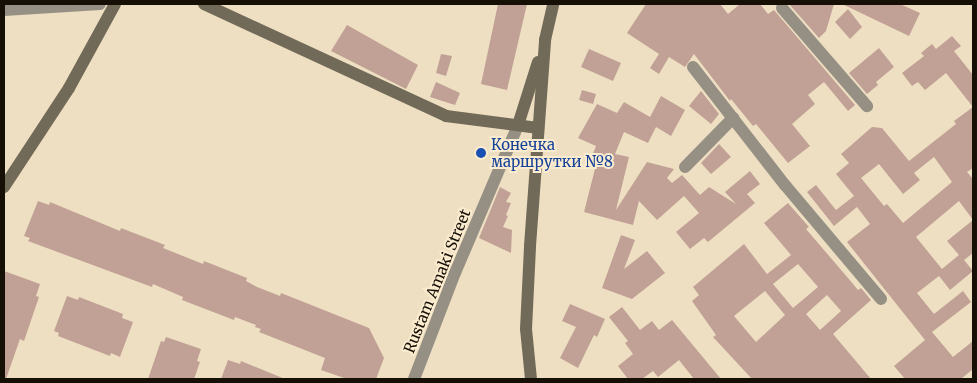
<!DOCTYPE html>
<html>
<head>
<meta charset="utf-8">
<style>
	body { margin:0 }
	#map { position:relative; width:977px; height:383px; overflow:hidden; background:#eedfc2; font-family:Merriweather,serif }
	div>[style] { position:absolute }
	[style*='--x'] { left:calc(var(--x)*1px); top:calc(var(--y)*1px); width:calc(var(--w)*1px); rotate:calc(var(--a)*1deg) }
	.building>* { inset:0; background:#c1a195 }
	.street>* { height:12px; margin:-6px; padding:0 6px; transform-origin:6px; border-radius:6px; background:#969084 }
	.secondary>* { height:12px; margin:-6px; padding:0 6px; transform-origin:6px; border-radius:6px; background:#726a58 }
	.dots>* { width:14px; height:14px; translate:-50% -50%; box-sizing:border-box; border:2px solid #fceccf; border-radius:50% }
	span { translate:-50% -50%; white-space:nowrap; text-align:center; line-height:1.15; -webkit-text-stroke:4px #fceccf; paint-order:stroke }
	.transit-label { font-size:15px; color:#164399 }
	.left { translate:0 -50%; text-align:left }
	.street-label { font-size:15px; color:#150f06 }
	.frame { position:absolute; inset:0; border:5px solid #150f06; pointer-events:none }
</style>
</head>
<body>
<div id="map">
	<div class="building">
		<i style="clip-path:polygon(498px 4px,527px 4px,507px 90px,481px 84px)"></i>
		<i style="clip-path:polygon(646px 4px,720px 4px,728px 14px,740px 4px,760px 4px,768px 14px,774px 10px,855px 105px,848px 111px,824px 82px,808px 95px,815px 104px,792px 124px,810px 146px,788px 163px,756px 124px,753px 126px,731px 99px,730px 101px,694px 54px,685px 67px,669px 57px,659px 74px,650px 68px,659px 54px,627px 33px)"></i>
		<i style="clip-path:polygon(789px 4px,834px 4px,826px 31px,819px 38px)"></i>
		<i style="clip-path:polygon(842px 4px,900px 4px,920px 13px,909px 36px)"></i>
		<i style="clip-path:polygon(848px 9px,862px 27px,850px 39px,835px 22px)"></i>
		<i style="clip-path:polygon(347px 25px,418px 65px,406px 89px,331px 51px)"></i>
		<i style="clip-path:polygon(evenodd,952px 36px,961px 46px,954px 51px,973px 75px,973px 168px,967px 172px,973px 179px,973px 253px,964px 260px,973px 271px,950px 290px,939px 276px,917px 293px,934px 314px,963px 291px,971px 302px,932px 332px,953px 357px,973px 341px,973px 369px,961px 379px,905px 379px,894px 366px,925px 340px,847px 242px,870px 224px,857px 207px,834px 226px,807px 192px,816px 185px,836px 210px,854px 196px,836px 174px,849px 163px,841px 154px,872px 127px,882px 128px,909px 161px,956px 124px,954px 121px,973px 107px,946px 73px,925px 90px,918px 82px,912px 86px,902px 73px,924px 56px,921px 53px,932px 44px,936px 49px,952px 36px,934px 157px,952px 182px,903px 223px,887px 204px,884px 206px,861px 178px,879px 164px,903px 194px,920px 180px,914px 173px,934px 157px,952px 36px,959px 201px,973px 220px,947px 241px,959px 255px,942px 269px,916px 237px,959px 201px)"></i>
		<i style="clip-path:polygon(879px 48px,894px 67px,876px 82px,878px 85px,867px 94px,849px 73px)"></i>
		<i style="clip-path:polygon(589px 49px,621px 63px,613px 81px,581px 67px)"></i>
		<i style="clip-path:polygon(441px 54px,452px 56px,446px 76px,436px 73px)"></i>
		<i style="clip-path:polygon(436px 82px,460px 93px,455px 105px,430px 97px)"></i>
		<i style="clip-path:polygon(582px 90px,596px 94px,593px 104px,579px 100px)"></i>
		<i style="clip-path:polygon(701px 91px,719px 114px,711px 124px,689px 106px)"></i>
		<i style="clip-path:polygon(661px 96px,685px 110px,671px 136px,656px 127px,648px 143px,624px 132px,615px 154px,629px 157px,616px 210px,647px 162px,674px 169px,667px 178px,672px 183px,682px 175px,700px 195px,709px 187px,736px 204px,725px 192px,750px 171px,760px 184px,747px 194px,755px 203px,708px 242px,704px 238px,690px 249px,676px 232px,699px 213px,684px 196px,657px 220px,639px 201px,633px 225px,584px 212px,597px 161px,591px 159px,596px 146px,578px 138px,597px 104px,617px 113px,624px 102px,650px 117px)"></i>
		<i style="clip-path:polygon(719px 144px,731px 157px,711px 174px,701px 163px)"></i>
		<i style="clip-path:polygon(500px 187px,511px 193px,506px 202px,511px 203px,506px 215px,508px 216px,503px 227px,512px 230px,511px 253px,479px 238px)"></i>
		<i style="clip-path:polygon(38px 201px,49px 205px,50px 202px,120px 231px,121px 228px,165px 245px,163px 248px,203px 264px,204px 261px,247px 278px,246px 281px,257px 287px,280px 296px,281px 293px,369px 328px,384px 358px,376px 379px,347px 379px,321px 370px,325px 358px,259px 332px,261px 329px,255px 327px,256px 325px,235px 317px,234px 320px,182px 300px,183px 297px,153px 284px,152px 287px,28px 241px,30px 238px,24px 236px)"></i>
		<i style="clip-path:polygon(evenodd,788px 203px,809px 227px,806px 229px,848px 278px,858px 290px,861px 288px,871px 300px,833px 334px,871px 379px,752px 379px,713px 337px,716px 335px,692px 301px,699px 295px,693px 287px,744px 244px,767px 274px,791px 255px,764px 223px,788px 203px,798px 264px,818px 287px,793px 308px,773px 284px,798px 264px,788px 203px,765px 291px,785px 315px,756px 342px,734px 316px,765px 291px,788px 203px,827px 295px,841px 311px,820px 330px,806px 314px,827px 295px)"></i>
		<i style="clip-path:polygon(621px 235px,635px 240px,624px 269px,647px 251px,665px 273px,632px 299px,602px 288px)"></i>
		<i style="clip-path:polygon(4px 271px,40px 284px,36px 296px,39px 297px,24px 341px,20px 339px,6px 379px,4px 379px)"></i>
		<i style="clip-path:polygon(67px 296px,78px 300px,79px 297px,123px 314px,122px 318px,133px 322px,120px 357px,111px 353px,110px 356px,58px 336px,59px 333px,54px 331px)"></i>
		<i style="clip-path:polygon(570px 304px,605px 319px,597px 337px,594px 335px,578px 368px,560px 358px,576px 327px,562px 321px)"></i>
		<i style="clip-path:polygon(622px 307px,640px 330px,652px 321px,659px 330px,672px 320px,721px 379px,694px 379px,679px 360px,658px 377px,653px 371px,642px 379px,628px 379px,618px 366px,633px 354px,625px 343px,628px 341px,609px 317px)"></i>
		<i style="clip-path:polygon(166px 337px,201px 349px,197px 361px,200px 362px,194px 379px,148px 379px,161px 341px,164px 342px)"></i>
		<i style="clip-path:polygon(228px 360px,240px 364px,241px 361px,285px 379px,221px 379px)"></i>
	</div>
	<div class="street">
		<i style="--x:782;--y:8;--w:130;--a:49.1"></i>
		<i style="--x:4;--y:10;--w:96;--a:-3.6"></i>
		<i style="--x:693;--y:67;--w:150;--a:52.1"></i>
		<i style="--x:785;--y:185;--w:149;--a:49.9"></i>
		<i style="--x:685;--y:167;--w:69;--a:-45.6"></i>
		<i style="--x:414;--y:379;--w:114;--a:-68.9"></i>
		<i style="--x:455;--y:273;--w:161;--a:-66.9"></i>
	</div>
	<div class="secondary">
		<i style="--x:204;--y:4;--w:267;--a:24.8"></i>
		<i style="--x:446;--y:116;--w:93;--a:7.4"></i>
		<i style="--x:518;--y:125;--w:66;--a:-72.4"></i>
		<i style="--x:4;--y:187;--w:118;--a:-56.7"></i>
		<i style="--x:69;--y:88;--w:96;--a:-61.3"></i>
		<i style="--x:531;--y:379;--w:50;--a:-95.7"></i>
		<i style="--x:526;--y:329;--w:83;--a:-87.2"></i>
		<i style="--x:530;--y:246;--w:207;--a:-85.8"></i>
		<i style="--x:545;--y:40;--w:37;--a:-77"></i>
	</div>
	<div class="dots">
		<i style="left:481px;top:153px;background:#1a4fb4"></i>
	</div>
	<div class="transit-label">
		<span class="left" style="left:491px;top:153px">Конечка<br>маршрутки №8</span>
	</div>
	<div class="street-label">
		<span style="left:437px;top:281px;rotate:-68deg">Rustam Amaki Street</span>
	</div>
	<div class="frame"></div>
</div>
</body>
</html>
